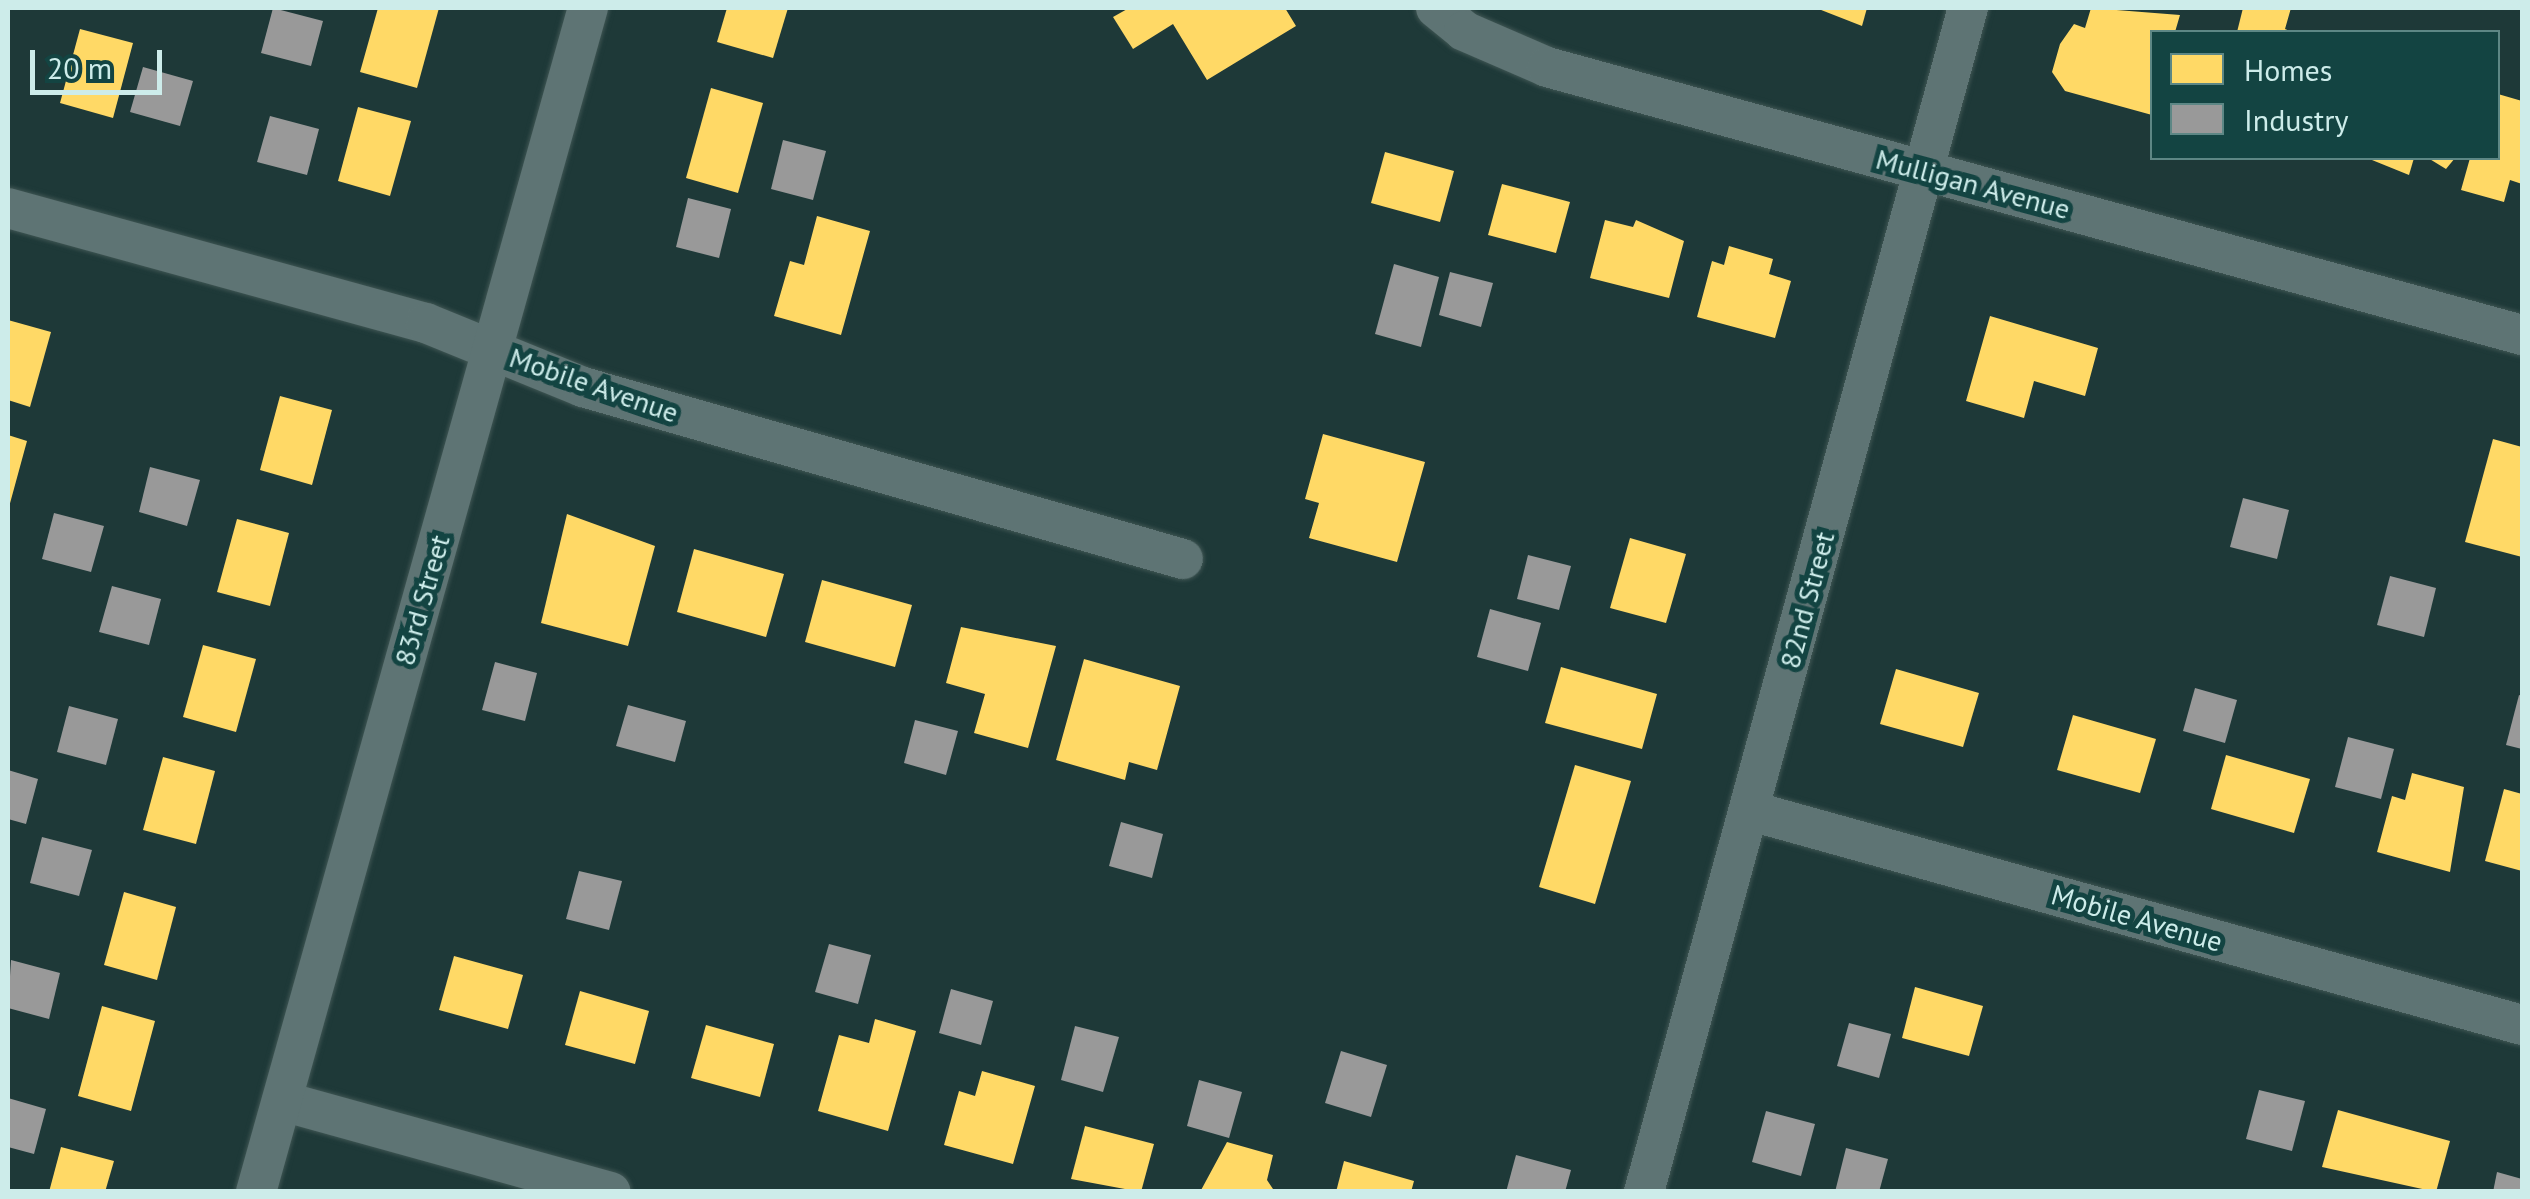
<!DOCTYPE html>
<html>
<head>
<meta charset="utf-8">
<style>
	body { margin:0 }
	#map { position:relative; width:2530px; height:1199px; overflow:hidden; background:#1e3938; font-family:"PT Sans",sans-serif }
	div>[style] { position:absolute }
	[style*='--x'] { left:calc(var(--x)*1px); top:calc(var(--y)*1px); width:calc(var(--w)*1px); rotate:calc(var(--a)*1deg) }
	.homes>* { inset:0; background:#ffd966 }
	.industry>* { inset:0; background:#999 }
	.roads { filter:drop-shadow(0 0 2px #3f5553) drop-shadow(0 0 2px #3f5553) }
	.street>* { height:40px; margin:-20px; padding:0 20px; transform-origin:20px; border-radius:20px; background:#5e7474 }
	span { translate:-50% -50%; white-space:nowrap; text-align:center; line-height:1.15; -webkit-text-stroke:10px #134442; paint-order:stroke }
	.street-label { font-size:28px; color:#cdecea }
	.frame { position:absolute; inset:0; border:10px solid #cdecea; pointer-events:none }
	.legend { position:absolute; left:2150px; top:30px; width:350px; height:130px; box-sizing:border-box; background:#134442; border:2px solid #5d8785; margin:0; padding:12px 18px; list-style:none; font-size:30px; color:#cdecea }
	.legend li { display:flex; align-items:center; gap:20px; height:50px }
	.legend b { width:50px; border:2px solid #5d8785 }
	.scale { position:absolute; left:30px; top:50px; width:132px; height:45px; box-sizing:border-box; border:5px solid #cdecea; border-top:0; padding-left:12px; font-size:30px; line-height:35px; white-space:nowrap; color:#cdecea; -webkit-text-stroke:8px #134442; paint-order:stroke }
</style>
</head>
<body>
<div id="map">
	<div class="homes">
		<i style="clip-path:polygon(378px 8px,439px 8px,417px 88px,360px 72px)"></i>
		<i style="clip-path:polygon(727px 8px,788px 8px,773px 58px,717px 42px)"></i>
		<i style="clip-path:polygon(1129px 8px,1285px 8px,1296px 26px,1207px 80px,1173px 24px,1133px 49px,1113px 17px)"></i>
		<i style="clip-path:polygon(1816px 8px,1867px 8px,1862px 26px)"></i>
		<i style="clip-path:polygon(2091px 8px,2180px 15px,2175px 32px,2152px 32px,2152px 115px,2065px 91px,2052px 72px,2060px 44px,2074px 24px,2085px 28px)"></i>
		<i style="clip-path:polygon(2243px 8px,2291px 8px,2285px 29px,2293px 32px,2237px 32px)"></i>
		<i style="clip-path:polygon(80px 29px,133px 43px,113px 118px,60px 103px)"></i>
		<i style="clip-path:polygon(711px 88px,763px 103px,738px 193px,686px 178px)"></i>
		<i style="clip-path:polygon(2498px 94px,2522px 101px,2522px 184px,2510px 180px,2504px 202px,2461px 190px,2470px 158px,2498px 158px)"></i>
		<i style="clip-path:polygon(358px 107px,411px 121px,390px 196px,338px 181px)"></i>
		<i style="clip-path:polygon(1385px 152px,1454px 171px,1440px 222px,1371px 203px)"></i>
		<i style="clip-path:polygon(2367px 158px,2414px 158px,2409px 175px)"></i>
		<i style="clip-path:polygon(2428px 158px,2455px 158px,2446px 169px)"></i>
		<i style="clip-path:polygon(1502px 184px,1570px 202px,1556px 253px,1488px 235px)"></i>
		<i style="clip-path:polygon(817px 216px,870px 231px,841px 335px,774px 316px,790px 261px,804px 265px)"></i>
		<i style="clip-path:polygon(1605px 220px,1633px 227px,1636px 220px,1684px 241px,1669px 298px,1590px 278px)"></i>
		<i style="clip-path:polygon(1729px 246px,1773px 259px,1769px 274px,1791px 281px,1775px 338px,1697px 317px,1712px 261px,1724px 265px)"></i>
		<i style="clip-path:polygon(1990px 316px,2098px 348px,2085px 396px,2034px 381px,2024px 418px,1966px 401px)"></i>
		<i style="clip-path:polygon(8px 320px,51px 332px,30px 407px,8px 400px)"></i>
		<i style="clip-path:polygon(280px 396px,332px 410px,312px 485px,260px 470px)"></i>
		<i style="clip-path:polygon(1323px 434px,1425px 462px,1397px 562px,1309px 538px,1319px 503px,1305px 499px)"></i>
		<i style="clip-path:polygon(8px 435px,27px 441px,9px 507px,8px 507px)"></i>
		<i style="clip-path:polygon(2493px 439px,2522px 447px,2522px 557px,2465px 542px)"></i>
		<i style="clip-path:polygon(567px 514px,655px 546px,628px 646px,541px 623px)"></i>
		<i style="clip-path:polygon(237px 519px,289px 533px,270px 606px,217px 592px)"></i>
		<i style="clip-path:polygon(1630px 538px,1686px 554px,1666px 623px,1610px 608px)"></i>
		<i style="clip-path:polygon(694px 549px,784px 574px,766px 637px,677px 612px)"></i>
		<i style="clip-path:polygon(822px 580px,912px 605px,895px 667px,805px 642px)"></i>
		<i style="clip-path:polygon(961px 627px,1056px 646px,1028px 748px,974px 733px,985px 694px,946px 683px)"></i>
		<i style="clip-path:polygon(203px 645px,256px 659px,236px 732px,183px 717px)"></i>
		<i style="clip-path:polygon(1084px 659px,1180px 686px,1157px 770px,1129px 762px,1125px 780px,1056px 760px)"></i>
		<i style="clip-path:polygon(1561px 667px,1657px 694px,1642px 749px,1545px 723px)"></i>
		<i style="clip-path:polygon(1896px 669px,1979px 693px,1963px 747px,1880px 724px)"></i>
		<i style="clip-path:polygon(2073px 715px,2156px 739px,2140px 793px,2057px 770px)"></i>
		<i style="clip-path:polygon(2226px 755px,2310px 779px,2294px 833px,2211px 809px)"></i>
		<i style="clip-path:polygon(163px 757px,215px 771px,196px 844px,143px 830px)"></i>
		<i style="clip-path:polygon(1575px 765px,1631px 781px,1595px 904px,1539px 887px)"></i>
		<i style="clip-path:polygon(2412px 773px,2464px 787px,2450px 872px,2377px 852px,2392px 796px,2405px 800px)"></i>
		<i style="clip-path:polygon(2504px 789px,2522px 794px,2522px 871px,2485px 861px)"></i>
		<i style="clip-path:polygon(124px 892px,176px 907px,157px 980px,104px 965px)"></i>
		<i style="clip-path:polygon(454px 956px,523px 975px,508px 1029px,439px 1010px)"></i>
		<i style="clip-path:polygon(1915px 987px,1983px 1006px,1969px 1056px,1902px 1038px)"></i>
		<i style="clip-path:polygon(580px 991px,649px 1011px,635px 1064px,565px 1045px)"></i>
		<i style="clip-path:polygon(102px 1006px,155px 1021px,131px 1111px,78px 1096px)"></i>
		<i style="clip-path:polygon(875px 1019px,916px 1031px,888px 1131px,818px 1111px,839px 1035px,869px 1043px)"></i>
		<i style="clip-path:polygon(706px 1025px,774px 1044px,760px 1097px,691px 1078px)"></i>
		<i style="clip-path:polygon(982px 1071px,1035px 1086px,1013px 1164px,944px 1145px,959px 1091px,975px 1096px)"></i>
		<i style="clip-path:polygon(2338px 1110px,2450px 1141px,2436px 1192px,2322px 1167px)"></i>
		<i style="clip-path:polygon(1085px 1126px,1154px 1144px,1141px 1192px,1071px 1179px)"></i>
		<i style="clip-path:polygon(1227px 1142px,1273px 1155px,1267px 1180px,1275px 1192px,1200px 1192px)"></i>
		<i style="clip-path:polygon(61px 1147px,114px 1161px,105px 1192px,49px 1192px)"></i>
		<i style="clip-path:polygon(1344px 1161px,1414px 1181px,1411px 1192px,1336px 1192px)"></i>
	</div>
	<div class="industry">
		<i style="clip-path:polygon(273px 8px,323px 21px,311px 66px,261px 53px)"></i>
		<i style="clip-path:polygon(143px 67px,193px 81px,180px 126px,130px 112px)"></i>
		<i style="clip-path:polygon(270px 116px,319px 129px,307px 175px,257px 162px)"></i>
		<i style="clip-path:polygon(783px 140px,826px 151px,813px 200px,771px 189px)"></i>
		<i style="clip-path:polygon(688px 198px,731px 209px,719px 258px,676px 247px)"></i>
		<i style="clip-path:polygon(1394px 264px,1439px 277px,1421px 347px,1375px 334px)"></i>
		<i style="clip-path:polygon(1450px 272px,1493px 283px,1481px 327px,1439px 315px)"></i>
		<i style="clip-path:polygon(150px 467px,200px 480px,187px 526px,139px 512px)"></i>
		<i style="clip-path:polygon(2243px 498px,2289px 510px,2277px 559px,2230px 547px)"></i>
		<i style="clip-path:polygon(54px 513px,104px 526px,91px 572px,42px 559px)"></i>
		<i style="clip-path:polygon(1528px 555px,1571px 566px,1559px 610px,1517px 599px)"></i>
		<i style="clip-path:polygon(2390px 576px,2436px 588px,2424px 637px,2377px 625px)"></i>
		<i style="clip-path:polygon(112px 586px,161px 599px,149px 645px,99px 632px)"></i>
		<i style="clip-path:polygon(1490px 609px,1541px 623px,1528px 671px,1477px 657px)"></i>
		<i style="clip-path:polygon(495px 662px,537px 673px,525px 721px,482px 710px)"></i>
		<i style="clip-path:polygon(2195px 688px,2237px 700px,2225px 743px,2183px 731px)"></i>
		<i style="clip-path:polygon(2519px 695px,2522px 696px,2522px 749px,2506px 745px)"></i>
		<i style="clip-path:polygon(628px 705px,686px 721px,675px 762px,616px 746px)"></i>
		<i style="clip-path:polygon(69px 706px,118px 719px,106px 765px,57px 752px)"></i>
		<i style="clip-path:polygon(915px 720px,958px 731px,946px 775px,904px 763px)"></i>
		<i style="clip-path:polygon(2348px 737px,2394px 749px,2381px 799px,2335px 787px)"></i>
		<i style="clip-path:polygon(8px 770px,38px 779px,26px 824px,8px 819px)"></i>
		<i style="clip-path:polygon(1121px 822px,1163px 834px,1152px 878px,1109px 866px)"></i>
		<i style="clip-path:polygon(42px 837px,92px 850px,79px 896px,30px 883px)"></i>
		<i style="clip-path:polygon(579px 871px,622px 881px,609px 930px,566px 919px)"></i>
		<i style="clip-path:polygon(829px 944px,871px 955px,858px 1004px,815px 992px)"></i>
		<i style="clip-path:polygon(11px 960px,60px 973px,49px 1019px,8px 1008px)"></i>
		<i style="clip-path:polygon(951px 989px,993px 1001px,981px 1045px,939px 1033px)"></i>
		<i style="clip-path:polygon(1849px 1023px,1891px 1034px,1879px 1078px,1837px 1066px)"></i>
		<i style="clip-path:polygon(1075px 1026px,1119px 1037px,1103px 1092px,1061px 1080px)"></i>
		<i style="clip-path:polygon(1341px 1051px,1387px 1065px,1371px 1117px,1325px 1103px)"></i>
		<i style="clip-path:polygon(1199px 1080px,1242px 1092px,1229px 1138px,1187px 1126px)"></i>
		<i style="clip-path:polygon(2259px 1090px,2305px 1101px,2292px 1151px,2246px 1139px)"></i>
		<i style="clip-path:polygon(8px 1098px,46px 1109px,34px 1154px,8px 1147px)"></i>
		<i style="clip-path:polygon(1766px 1111px,1815px 1124px,1801px 1176px,1752px 1162px)"></i>
		<i style="clip-path:polygon(1846px 1148px,1888px 1159px,1879px 1192px,1835px 1192px)"></i>
		<i style="clip-path:polygon(1516px 1155px,1571px 1170px,1565px 1192px,1506px 1192px)"></i>
		<i style="clip-path:polygon(2497px 1172px,2522px 1179px,2522px 1192px,2493px 1192px)"></i>
	</div>
	<div class="roads">
		<div class="street">
			<i style="--x:1436;--y:8;--w:36;--a:39"></i>
			<i style="--x:1464;--y:31;--w:90;--a:23.4"></i>
			<i style="--x:1547;--y:67;--w:1011;--a:15.37"></i>
			<i style="--x:8;--y:208;--w:434;--a:15.4"></i>
			<i style="--x:426;--y:323;--w:170;--a:22.2"></i>
			<i style="--x:583;--y:387;--w:624;--a:16"></i>
			<i style="--x:1751;--y:811;--w:800;--a:15.51"></i>
			<i style="--x:282;--y:1101;--w:341;--a:15.5"></i>
			<i style="--x:256;--y:1192;--w:1230;--a:-74.34"></i>
			<i style="--x:1644;--y:1192;--w:1228;--a:-74.7"></i>
		</div>
	</div>
	<div class="street-label">
		<span style="left:1973px;top:184px;rotate:15deg">Mulligan Avenue</span>
		<span style="left:594px;top:385px;rotate:19deg">Mobile Avenue</span>
		<span style="left:422px;top:600px;rotate:-74deg">83rd Street</span>
		<span style="left:1807px;top:600px;rotate:-75deg">82nd Street</span>
		<span style="left:2137px;top:918px;rotate:16deg">Mobile Avenue</span>
	</div>
	<div class="frame"></div>
	<ul class="legend">
	<li><b style="height:28px;background:#ffd966"></b>Homes</li>
	<li><b style="height:28px;background:#999"></b>Industry</li>
	</ul>
	<div class="scale">20 m</div>
</div>
</body>
</html>
